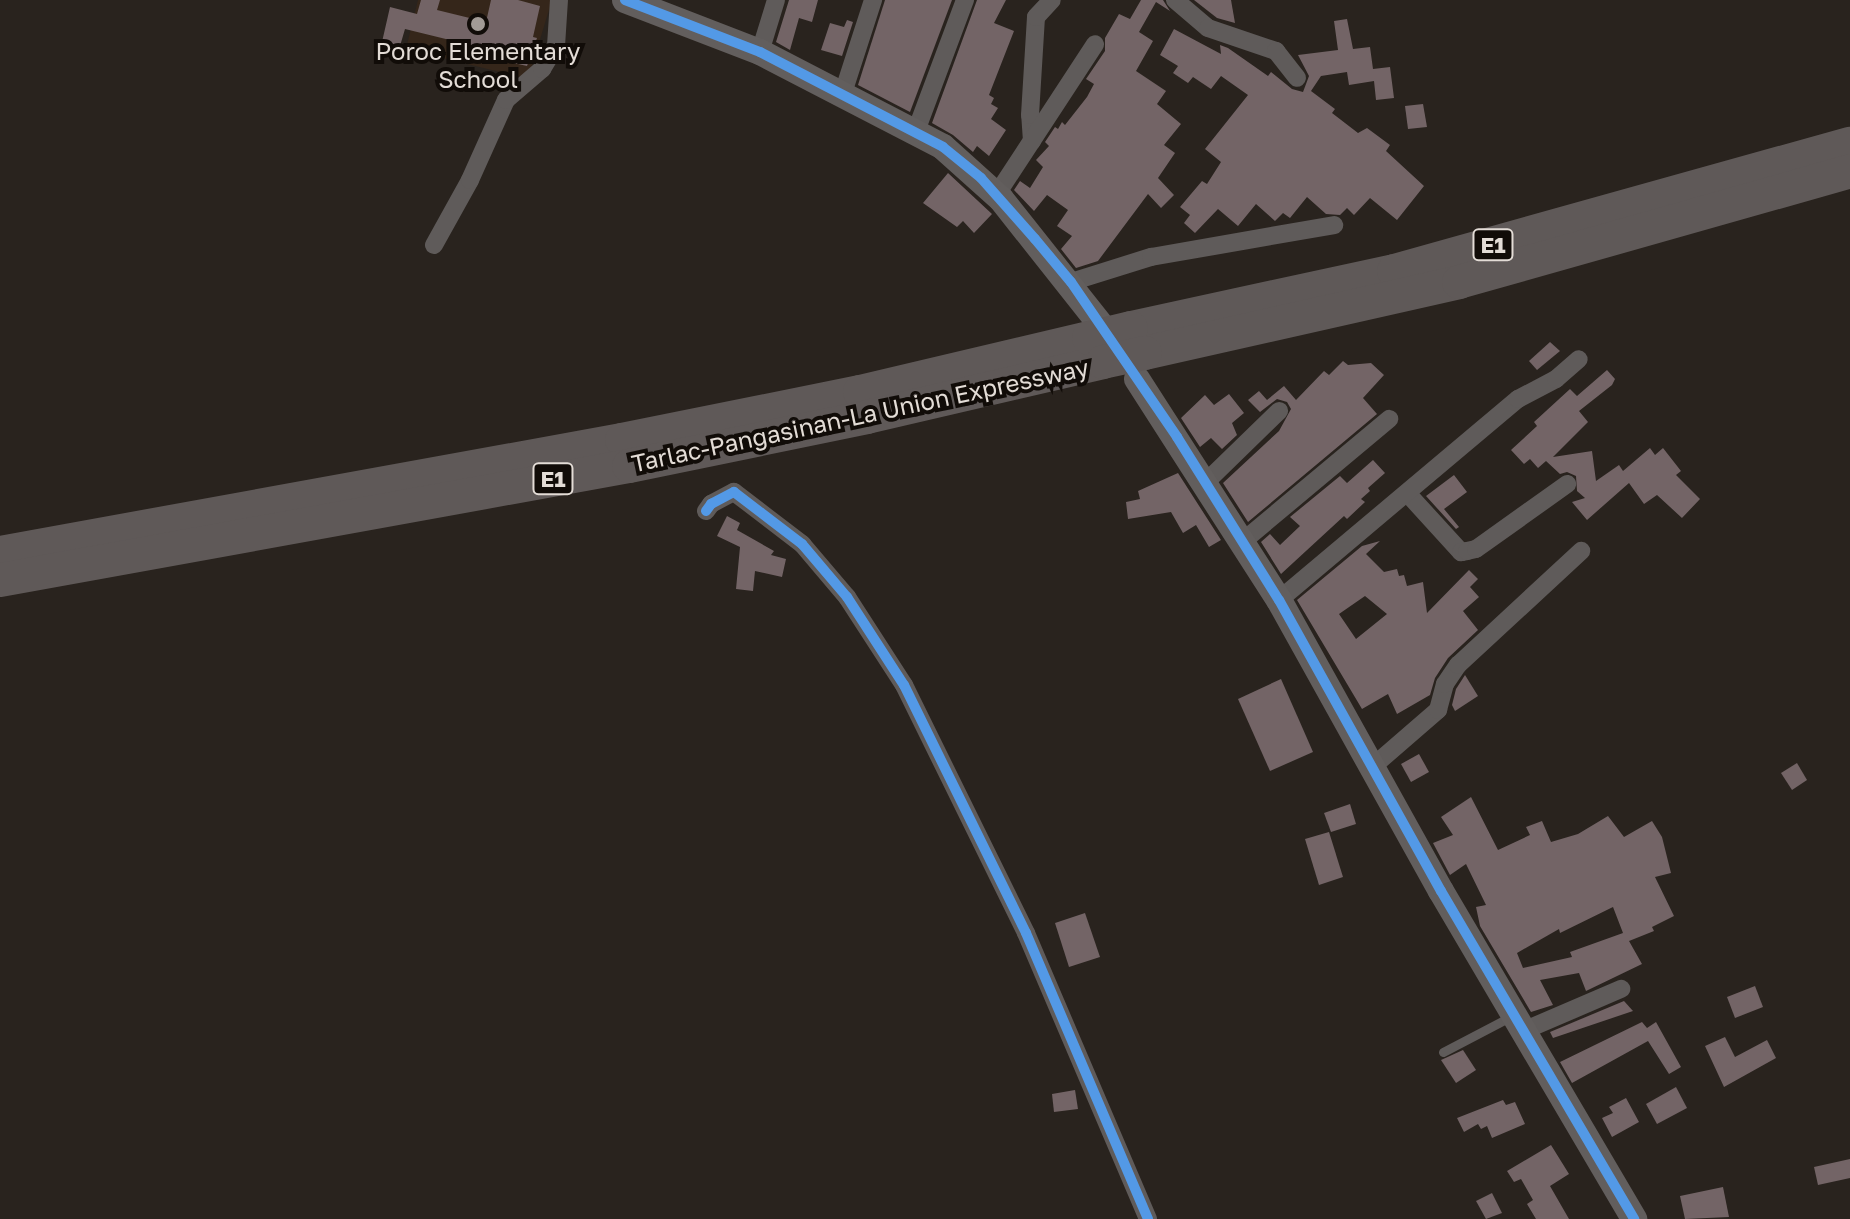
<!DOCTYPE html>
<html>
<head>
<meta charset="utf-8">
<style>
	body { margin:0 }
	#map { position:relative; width:1850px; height:1219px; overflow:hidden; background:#29231e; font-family:"Golos Text",sans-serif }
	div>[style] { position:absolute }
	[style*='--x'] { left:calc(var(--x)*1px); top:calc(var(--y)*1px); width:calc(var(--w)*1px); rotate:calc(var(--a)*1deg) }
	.built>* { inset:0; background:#35261a }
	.building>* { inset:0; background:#736466 }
	.lane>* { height:9px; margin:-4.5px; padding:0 4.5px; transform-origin:4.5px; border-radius:4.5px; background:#5f5b5a }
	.street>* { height:18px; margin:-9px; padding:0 9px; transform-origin:9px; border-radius:9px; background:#5f5b5a }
	.secondary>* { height:26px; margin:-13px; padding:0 13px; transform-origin:13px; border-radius:13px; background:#625e5d }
	.highway>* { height:34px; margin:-17px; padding:0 17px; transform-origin:17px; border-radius:17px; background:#5f5958 }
	.highway-bridge>* { height:34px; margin:-17px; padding:0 17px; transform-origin:17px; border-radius:17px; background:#5f5958 }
	.cycleway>* { height:10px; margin:-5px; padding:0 5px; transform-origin:5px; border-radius:5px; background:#5399e6 }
	.dots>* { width:22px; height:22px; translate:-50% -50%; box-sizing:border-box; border:4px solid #110c08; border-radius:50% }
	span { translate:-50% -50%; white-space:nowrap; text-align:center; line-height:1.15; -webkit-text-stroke:8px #110c08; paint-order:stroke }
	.shield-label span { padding:2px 6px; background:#110c08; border:2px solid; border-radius:6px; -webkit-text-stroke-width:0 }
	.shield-label { font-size:22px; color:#e3dcd6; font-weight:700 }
	.poi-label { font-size:24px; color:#e3dcd6 }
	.street-label { font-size:24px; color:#e3dcd6 }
</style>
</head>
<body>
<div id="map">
	<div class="built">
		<i style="clip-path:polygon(418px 0,552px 0,528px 79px,406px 49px)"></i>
	</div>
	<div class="building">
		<i style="clip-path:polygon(421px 0,440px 0,437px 10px,486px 22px,491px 0,518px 0,540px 6px,533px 37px,537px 38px,527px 66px,505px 61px,507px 54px,405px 29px,400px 46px,382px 42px,390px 7px,417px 14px)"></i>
		<i style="clip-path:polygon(789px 0,818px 0,812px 22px,799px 18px,790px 50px,776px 42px)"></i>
		<i style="clip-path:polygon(885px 0,952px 0,910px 112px,858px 85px)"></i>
		<i style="clip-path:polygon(977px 0,1006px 0,994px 23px,1014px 31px,989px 95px,994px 98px,991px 104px,998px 108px,991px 119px,1006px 130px,989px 156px,977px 146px,973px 152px,953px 135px,932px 123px)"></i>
		<i style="clip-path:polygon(1141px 0,1163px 0,1170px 11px,1156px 2px,1139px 32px,1153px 41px,1136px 71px,1166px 91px,1157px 104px,1181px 124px,1164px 145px,1175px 153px,1158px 178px,1174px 195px,1161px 208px,1148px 194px,1098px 261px,1076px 268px,1061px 249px,1072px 236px,1057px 226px,1068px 210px,1047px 195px,1034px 211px,1014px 190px,1020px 181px,1030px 188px,1043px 167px,1036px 160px,1049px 146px,1045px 142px,1055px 127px,1058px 129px,1062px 122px,1065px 125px,1087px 97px,1094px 84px,1086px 79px,1105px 51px,1105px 38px,1119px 14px,1130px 19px)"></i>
		<i style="clip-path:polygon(1194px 0,1231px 0,1235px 23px,1217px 18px)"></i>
		<i style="clip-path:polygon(1347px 19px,1353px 49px,1370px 47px,1373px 69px,1390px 67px,1394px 98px,1376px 100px,1374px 81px,1349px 85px,1347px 72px,1321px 76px,1311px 91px,1335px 109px,1332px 113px,1358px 133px,1367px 128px,1390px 145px,1386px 151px,1424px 186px,1397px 220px,1370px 198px,1354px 215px,1347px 208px,1340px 215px,1326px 214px,1307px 197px,1290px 218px,1283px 213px,1275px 221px,1256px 204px,1238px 226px,1218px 209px,1195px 233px,1184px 223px,1190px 215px,1180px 207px,1202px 181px,1207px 184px,1221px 162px,1205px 149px,1248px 95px,1221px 76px,1211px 89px,1193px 77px,1188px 83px,1173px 73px,1178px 66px,1160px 55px,1174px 29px,1221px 54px,1220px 45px,1228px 48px,1268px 76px,1271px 72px,1292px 89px,1303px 92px,1309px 76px,1298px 55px,1338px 50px,1334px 21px)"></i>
		<i style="clip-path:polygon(847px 20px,853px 22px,842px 56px,821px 50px,830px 23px,844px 27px)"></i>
		<i style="clip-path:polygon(1423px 104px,1427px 127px,1408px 129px,1405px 106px)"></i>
		<i style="clip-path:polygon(948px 173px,992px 214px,974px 233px,963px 221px,957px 227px,923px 203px)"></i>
		<i style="clip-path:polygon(1550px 342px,1560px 351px,1537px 370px,1529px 361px)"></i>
		<i style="clip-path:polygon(1343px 361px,1348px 365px,1371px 363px,1384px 375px,1363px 398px,1377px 414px,1248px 522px,1223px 483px,1279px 431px,1291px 409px,1287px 402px,1277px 399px,1260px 412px,1248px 400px,1259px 391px,1267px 400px,1284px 386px,1296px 400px,1324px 371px,1329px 375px)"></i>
		<i style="clip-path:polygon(1607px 370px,1615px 379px,1612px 385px,1579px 411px,1588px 422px,1553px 457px,1592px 451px,1596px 481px,1619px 465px,1623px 471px,1650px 448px,1655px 455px,1663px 448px,1681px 471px,1676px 475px,1700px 499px,1682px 518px,1657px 495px,1644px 504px,1629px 483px,1587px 520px,1572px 502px,1585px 498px,1577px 491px,1576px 476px,1567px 472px,1560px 474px,1546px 461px,1538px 468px,1530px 459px,1524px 464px,1511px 450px,1537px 426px,1534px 422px,1570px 389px,1577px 396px)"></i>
		<i style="clip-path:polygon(1229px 394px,1244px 413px,1232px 423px,1237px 435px,1222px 449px,1211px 438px,1200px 447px,1181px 418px,1205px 395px,1214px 405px)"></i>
		<i style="clip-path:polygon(1373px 460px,1385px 473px,1368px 488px,1370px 491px,1361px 499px,1365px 502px,1347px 519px,1344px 516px,1281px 574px,1261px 542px,1270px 534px,1280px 545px,1300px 526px,1290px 517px,1340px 476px,1347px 483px)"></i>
		<i style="clip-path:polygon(1178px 473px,1221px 540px,1209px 547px,1196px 525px,1183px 533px,1171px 512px,1128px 519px,1126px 502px,1140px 499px,1138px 491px)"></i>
		<i style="clip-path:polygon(1454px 475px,1467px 492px,1444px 509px,1459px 527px,1456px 529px,1426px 496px)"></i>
		<i style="clip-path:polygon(727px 516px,740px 523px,737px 530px,774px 551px,771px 555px,786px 559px,782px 577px,755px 571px,753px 591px,736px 589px,740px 547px,717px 536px)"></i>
		<i style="clip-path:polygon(evenodd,1380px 541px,1366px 554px,1384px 572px,1397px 569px,1399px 576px,1404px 575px,1407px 586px,1423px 582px,1427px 613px,1469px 570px,1478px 579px,1470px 587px,1479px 597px,1463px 611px,1478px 630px,1448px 658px,1435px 678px,1430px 695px,1397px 714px,1388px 694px,1362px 709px,1297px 600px,1362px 546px,1380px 541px,1365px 596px,1387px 614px,1356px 639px,1339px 614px,1365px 596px)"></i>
		<i style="clip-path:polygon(1465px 675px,1478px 696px,1455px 711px,1452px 705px,1456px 689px)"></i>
		<i style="clip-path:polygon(1281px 679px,1313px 752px,1270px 771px,1238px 699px)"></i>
		<i style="clip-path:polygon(1419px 754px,1429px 772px,1411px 782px,1401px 764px)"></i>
		<i style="clip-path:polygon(1797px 763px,1807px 780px,1792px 790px,1781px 773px)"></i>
		<i style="clip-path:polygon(evenodd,1471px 797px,1498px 850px,1530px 835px,1526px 827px,1542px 821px,1551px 842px,1578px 834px,1608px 816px,1624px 837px,1652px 821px,1662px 837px,1671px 873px,1655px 877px,1674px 916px,1652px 927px,1654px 931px,1629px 941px,1642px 964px,1586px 991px,1579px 973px,1540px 980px,1553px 1005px,1531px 1012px,1480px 926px,1476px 907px,1486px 905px,1466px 864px,1450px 875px,1433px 843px,1453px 835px,1441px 817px,1471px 797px,1613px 907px,1623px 933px,1570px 952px,1572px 957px,1523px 968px,1517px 953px,1559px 929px,1560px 933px,1613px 907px)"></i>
		<i style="clip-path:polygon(1350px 804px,1356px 824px,1331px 832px,1324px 813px)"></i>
		<i style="clip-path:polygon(1329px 832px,1343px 877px,1319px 885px,1305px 839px)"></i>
		<i style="clip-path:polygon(1085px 913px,1100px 957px,1069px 967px,1055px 923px)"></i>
		<i style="clip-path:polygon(1755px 986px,1763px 1007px,1735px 1018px,1727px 997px)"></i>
		<i style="clip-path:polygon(1624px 1001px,1633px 1011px,1553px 1038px,1550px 1032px)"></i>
		<i style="clip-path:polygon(1642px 1022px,1647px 1028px,1656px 1022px,1681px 1067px,1669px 1074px,1648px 1041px,1572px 1083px,1560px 1062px)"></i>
		<i style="clip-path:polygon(1725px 1037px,1735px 1057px,1767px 1040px,1776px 1058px,1724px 1087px,1705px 1046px)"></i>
		<i style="clip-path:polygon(1463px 1050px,1476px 1070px,1456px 1083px,1441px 1060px)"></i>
		<i style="clip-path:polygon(1676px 1087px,1687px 1108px,1657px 1124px,1646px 1104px)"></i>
		<i style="clip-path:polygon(1075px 1090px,1078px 1109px,1054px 1112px,1052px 1094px)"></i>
		<i style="clip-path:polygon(1626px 1098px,1639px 1122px,1612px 1137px,1602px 1118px,1613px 1113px,1609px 1107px)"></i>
		<i style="clip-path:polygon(1503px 1100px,1506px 1105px,1515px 1102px,1525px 1124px,1492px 1138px,1487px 1126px,1481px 1129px,1478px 1124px,1464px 1132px,1457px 1118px)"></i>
		<i style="clip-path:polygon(1551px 1145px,1569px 1174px,1550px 1186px,1569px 1219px,1536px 1219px,1527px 1204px,1533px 1200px,1521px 1179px,1514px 1182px,1507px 1171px)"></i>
		<i style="clip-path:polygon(1850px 1159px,1850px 1178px,1818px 1185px,1814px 1167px)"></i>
		<i style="clip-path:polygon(1723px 1187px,1729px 1217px,1685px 1219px,1680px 1196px)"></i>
		<i style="clip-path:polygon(1492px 1193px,1502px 1213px,1486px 1219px,1476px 1201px)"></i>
	</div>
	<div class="lane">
		<i style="--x:1443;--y:1052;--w:76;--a:-27.6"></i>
	</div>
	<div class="street">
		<i style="--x:1175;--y:0;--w:43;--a:40.3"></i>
		<i style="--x:1208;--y:28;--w:72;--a:18.7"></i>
		<i style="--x:1276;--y:51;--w:34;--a:52"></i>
		<i style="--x:760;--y:52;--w:54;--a:-72.9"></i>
		<i style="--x:843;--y:93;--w:98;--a:-72.1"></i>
		<i style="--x:916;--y:131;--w:140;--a:-69.5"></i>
		<i style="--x:1032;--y:141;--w:26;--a:-94"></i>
		<i style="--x:1030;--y:115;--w:98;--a:-86.5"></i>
		<i style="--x:1036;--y:17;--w:23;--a:-47"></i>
		<i style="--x:997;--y:194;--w:179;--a:-56.8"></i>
		<i style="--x:434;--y:245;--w:74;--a:-61"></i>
		<i style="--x:470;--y:180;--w:88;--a:-65.8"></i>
		<i style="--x:506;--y:100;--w:48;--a:-40.7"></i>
		<i style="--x:542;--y:69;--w:27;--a:-59"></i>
		<i style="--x:556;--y:46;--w:46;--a:-86.3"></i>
		<i style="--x:1071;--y:282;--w:84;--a:-17.4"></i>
		<i style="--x:1151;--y:257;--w:186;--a:-9.9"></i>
		<i style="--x:1206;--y:482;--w:102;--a:-44.2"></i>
		<i style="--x:1408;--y:494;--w:79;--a:47.6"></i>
		<i style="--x:1461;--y:552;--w:6;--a:-9"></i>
		<i style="--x:1467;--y:551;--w:9;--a:-13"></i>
		<i style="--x:1476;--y:549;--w:112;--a:-35.5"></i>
		<i style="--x:706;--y:511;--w:9;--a:-54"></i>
		<i style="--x:711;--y:504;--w:26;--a:-28"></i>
		<i style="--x:734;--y:492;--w:86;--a:37.4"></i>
		<i style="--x:802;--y:544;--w:70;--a:49.7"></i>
		<i style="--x:847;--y:597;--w:105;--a:57.1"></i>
		<i style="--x:904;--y:685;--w:276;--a:63.8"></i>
		<i style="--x:1026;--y:933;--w:311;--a:66.9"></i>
		<i style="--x:1242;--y:542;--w:192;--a:-39.9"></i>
		<i style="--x:1279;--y:600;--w:312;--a:-40.1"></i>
		<i style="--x:1518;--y:399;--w:43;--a:-27.8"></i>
		<i style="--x:1556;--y:379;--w:30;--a:-41"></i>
		<i style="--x:1371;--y:768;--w:89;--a:-40.9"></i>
		<i style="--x:1438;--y:710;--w:27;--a:-75"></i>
		<i style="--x:1445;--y:684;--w:23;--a:-56"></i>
		<i style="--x:1458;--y:665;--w:168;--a:-42.8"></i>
		<i style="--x:1523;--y:1031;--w:107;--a:-23.2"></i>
	</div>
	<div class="secondary">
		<i style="--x:625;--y:0;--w:145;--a:21.1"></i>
		<i style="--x:760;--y:52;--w:206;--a:27.4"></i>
		<i style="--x:943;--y:147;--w:78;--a:41.9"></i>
		<i style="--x:1001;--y:199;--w:159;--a:51.6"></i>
		<i style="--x:1137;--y:379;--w:263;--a:57.3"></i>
		<i style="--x:1279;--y:600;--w:333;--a:60.9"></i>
		<i style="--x:1441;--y:891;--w:381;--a:59.5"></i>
	</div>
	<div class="highway">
		<i style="--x:1131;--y:328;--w:269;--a:-12.2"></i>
		<i style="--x:1394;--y:271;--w:473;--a:-15.6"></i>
		<i style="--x:1145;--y:353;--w:322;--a:-12.7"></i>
		<i style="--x:1459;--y:282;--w:406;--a:-15.8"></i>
		<i style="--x:0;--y:553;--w:632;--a:-10.3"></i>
		<i style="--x:622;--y:440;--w:243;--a:-11.4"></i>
		<i style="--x:860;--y:392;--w:235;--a:-13.3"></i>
		<i style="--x:0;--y:580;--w:639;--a:-10.27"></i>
		<i style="--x:629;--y:466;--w:243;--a:-11.6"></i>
		<i style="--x:867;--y:417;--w:242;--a:-13.1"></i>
	</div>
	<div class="highway-bridge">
		<i style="--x:1089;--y:338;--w:43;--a:-13.4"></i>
		<i style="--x:1103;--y:362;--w:43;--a:-12.1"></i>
	</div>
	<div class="cycleway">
		<i style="--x:625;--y:0;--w:145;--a:21.1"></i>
		<i style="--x:760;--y:52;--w:206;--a:27.4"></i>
		<i style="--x:943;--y:147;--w:49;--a:39.2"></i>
		<i style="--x:981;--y:178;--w:81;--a:48.5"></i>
		<i style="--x:1035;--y:239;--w:56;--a:50.1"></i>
		<i style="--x:1071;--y:282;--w:188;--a:55.6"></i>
		<i style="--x:1177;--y:437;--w:192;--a:58"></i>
		<i style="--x:1279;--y:600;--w:333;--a:60.9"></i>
		<i style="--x:1441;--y:891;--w:381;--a:59.5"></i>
		<i style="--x:706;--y:511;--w:9;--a:-54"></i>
		<i style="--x:711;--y:504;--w:26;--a:-28"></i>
		<i style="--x:734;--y:492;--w:86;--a:37.4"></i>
		<i style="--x:802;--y:544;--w:70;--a:49.7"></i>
		<i style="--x:847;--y:597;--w:105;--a:57.1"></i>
		<i style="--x:904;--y:685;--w:276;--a:63.8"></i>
		<i style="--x:1026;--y:933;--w:311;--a:66.9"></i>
	</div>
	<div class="dots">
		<i style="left:478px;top:24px;background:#a29b96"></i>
	</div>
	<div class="shield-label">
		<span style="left:1493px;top:245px">E1</span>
		<span style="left:553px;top:479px">E1</span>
	</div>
	<div class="poi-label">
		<span style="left:478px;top:65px">Poroc Elementary<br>School</span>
	</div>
	<div class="street-label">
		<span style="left:860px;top:415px;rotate:-12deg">Tarlac-Pangasinan-La Union Expressway</span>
	</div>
</div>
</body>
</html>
